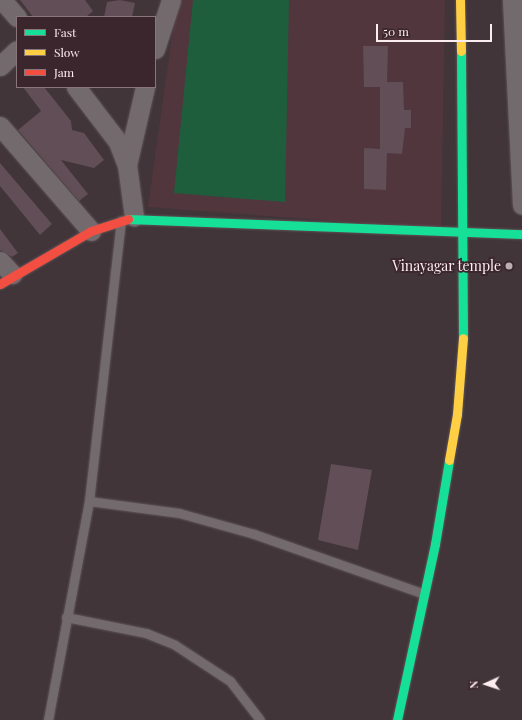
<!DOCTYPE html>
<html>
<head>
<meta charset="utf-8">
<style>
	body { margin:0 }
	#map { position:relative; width:522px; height:720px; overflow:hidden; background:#413539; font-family:"Playfair Display",serif }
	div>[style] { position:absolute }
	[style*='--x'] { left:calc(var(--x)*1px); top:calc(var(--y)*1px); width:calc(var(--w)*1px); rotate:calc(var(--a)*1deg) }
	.built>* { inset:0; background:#51363e }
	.green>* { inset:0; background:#1f5e3c }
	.building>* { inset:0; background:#624e56 }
	.roads { filter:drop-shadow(0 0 1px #5e5357) drop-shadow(0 0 1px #5e5357) }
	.lane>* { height:9px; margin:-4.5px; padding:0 4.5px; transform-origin:4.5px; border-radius:4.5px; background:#736a6d }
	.street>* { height:19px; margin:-9.5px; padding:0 9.5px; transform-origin:9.5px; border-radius:9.5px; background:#736a6d }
	.fast>* { height:9px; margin:-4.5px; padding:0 4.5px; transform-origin:4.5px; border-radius:4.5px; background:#16e098 }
	.slow>* { height:9px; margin:-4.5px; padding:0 4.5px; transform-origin:4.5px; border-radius:4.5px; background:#ffcf43 }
	.jam>* { height:9px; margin:-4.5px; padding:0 4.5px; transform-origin:4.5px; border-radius:4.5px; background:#f24e42 }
	.dots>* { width:11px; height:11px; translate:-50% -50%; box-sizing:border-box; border:2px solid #3b262d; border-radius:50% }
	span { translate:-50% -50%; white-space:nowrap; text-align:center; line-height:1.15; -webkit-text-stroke:3.5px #3b262d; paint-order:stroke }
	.poi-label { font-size:14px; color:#fcedf1 }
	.right { translate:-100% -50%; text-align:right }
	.legend { position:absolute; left:16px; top:16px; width:140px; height:72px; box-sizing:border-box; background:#3b262d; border:1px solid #88767b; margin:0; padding:5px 7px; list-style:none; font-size:12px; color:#fcedf1 }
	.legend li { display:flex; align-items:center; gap:8px; height:20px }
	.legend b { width:20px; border:1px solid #88767b }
	.north { position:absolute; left:466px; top:664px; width:40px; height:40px; -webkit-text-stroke:3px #3b262d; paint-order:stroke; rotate:267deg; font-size:11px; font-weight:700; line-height:16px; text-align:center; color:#fcedf1 }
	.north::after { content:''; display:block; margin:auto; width:14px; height:18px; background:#fcedf1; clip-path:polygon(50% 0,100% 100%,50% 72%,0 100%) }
	.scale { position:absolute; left:376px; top:24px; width:116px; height:18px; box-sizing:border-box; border:2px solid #fcedf1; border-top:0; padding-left:5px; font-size:12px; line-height:14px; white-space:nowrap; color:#fcedf1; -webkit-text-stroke:3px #3b262d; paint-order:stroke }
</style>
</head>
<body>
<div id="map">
	<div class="built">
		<i style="clip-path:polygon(177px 0,445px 0,441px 229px,148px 207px)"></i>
	</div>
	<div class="green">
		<i style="clip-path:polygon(193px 0,289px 0,285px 202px,174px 193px)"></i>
	</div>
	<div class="building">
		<i style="clip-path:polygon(20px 0,85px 0,93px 11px,86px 17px,33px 17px)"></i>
		<i style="clip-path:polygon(120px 0,135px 3px,132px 17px,104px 17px,107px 2px)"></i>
		<i style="clip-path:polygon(363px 46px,388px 46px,387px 82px,403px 82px,404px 110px,411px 110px,411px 128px,405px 128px,402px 154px,387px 153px,386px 190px,364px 189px,364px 148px,380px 149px,380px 87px,364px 87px)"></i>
		<i style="clip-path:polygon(23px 87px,44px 87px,71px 121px,72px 130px,84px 133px,104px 160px,94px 168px,61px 160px,88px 194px,79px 201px,18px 130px,41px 111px)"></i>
		<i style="clip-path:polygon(0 163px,52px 224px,40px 235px,0 186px)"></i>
		<i style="clip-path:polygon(0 229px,18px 253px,12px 257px,0 250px)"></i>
		<i style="clip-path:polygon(331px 464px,372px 470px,358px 550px,318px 540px)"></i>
	</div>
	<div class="roads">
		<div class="lane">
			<i style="--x:89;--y:501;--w:91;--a:7.6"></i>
			<i style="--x:179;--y:513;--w:78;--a:15.6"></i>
			<i style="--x:254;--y:534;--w:180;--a:19.4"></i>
			<i style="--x:66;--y:617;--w:82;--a:11.3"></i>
			<i style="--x:146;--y:633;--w:31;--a:22"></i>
			<i style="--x:175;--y:645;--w:66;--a:33.2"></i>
			<i style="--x:230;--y:681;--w:49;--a:52.4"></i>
			<i style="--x:48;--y:720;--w:223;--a:-79.4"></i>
			<i style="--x:89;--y:501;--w:282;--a:-83.5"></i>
		</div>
		<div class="street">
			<i style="--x:2;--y:0;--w:23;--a:49"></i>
			<i style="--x:512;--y:0;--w:205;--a:87.2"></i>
			<i style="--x:155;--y:49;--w:52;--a:-71.9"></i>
			<i style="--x:0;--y:66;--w:23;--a:-43"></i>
			<i style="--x:76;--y:87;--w:69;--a:52.6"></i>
			<i style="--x:118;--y:142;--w:25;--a:69"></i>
			<i style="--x:127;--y:165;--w:52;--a:82.3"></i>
			<i style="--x:0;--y:126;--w:139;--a:49.1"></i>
			<i style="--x:127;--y:165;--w:80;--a:-77"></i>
			<i style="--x:0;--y:261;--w:18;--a:47"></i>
		</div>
		<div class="fast">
			<i style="--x:461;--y:51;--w:287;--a:89.6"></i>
			<i style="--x:128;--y:219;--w:394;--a:2.2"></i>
			<i style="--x:397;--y:720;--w:180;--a:-77.8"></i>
			<i style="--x:435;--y:544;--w:85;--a:-80.5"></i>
		</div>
		<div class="slow">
			<i style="--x:460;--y:0;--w:51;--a:88.9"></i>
			<i style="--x:449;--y:460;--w:47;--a:-80.1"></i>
			<i style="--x:457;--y:414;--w:76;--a:-85.5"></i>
		</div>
		<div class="jam">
			<i style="--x:0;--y:284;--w:105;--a:-30.2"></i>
			<i style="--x:91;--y:231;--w:39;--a:-18"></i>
		</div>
	</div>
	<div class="dots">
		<i style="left:509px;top:266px;background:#bbadb1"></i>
	</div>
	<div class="poi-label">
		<span class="right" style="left:501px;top:266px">Vinayagar temple</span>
	</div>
	<ul class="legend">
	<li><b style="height:5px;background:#16e098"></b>Fast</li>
	<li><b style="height:5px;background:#ffcf43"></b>Slow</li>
	<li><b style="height:5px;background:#f24e42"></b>Jam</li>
	</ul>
	<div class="north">N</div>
	<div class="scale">50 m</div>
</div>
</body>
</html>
